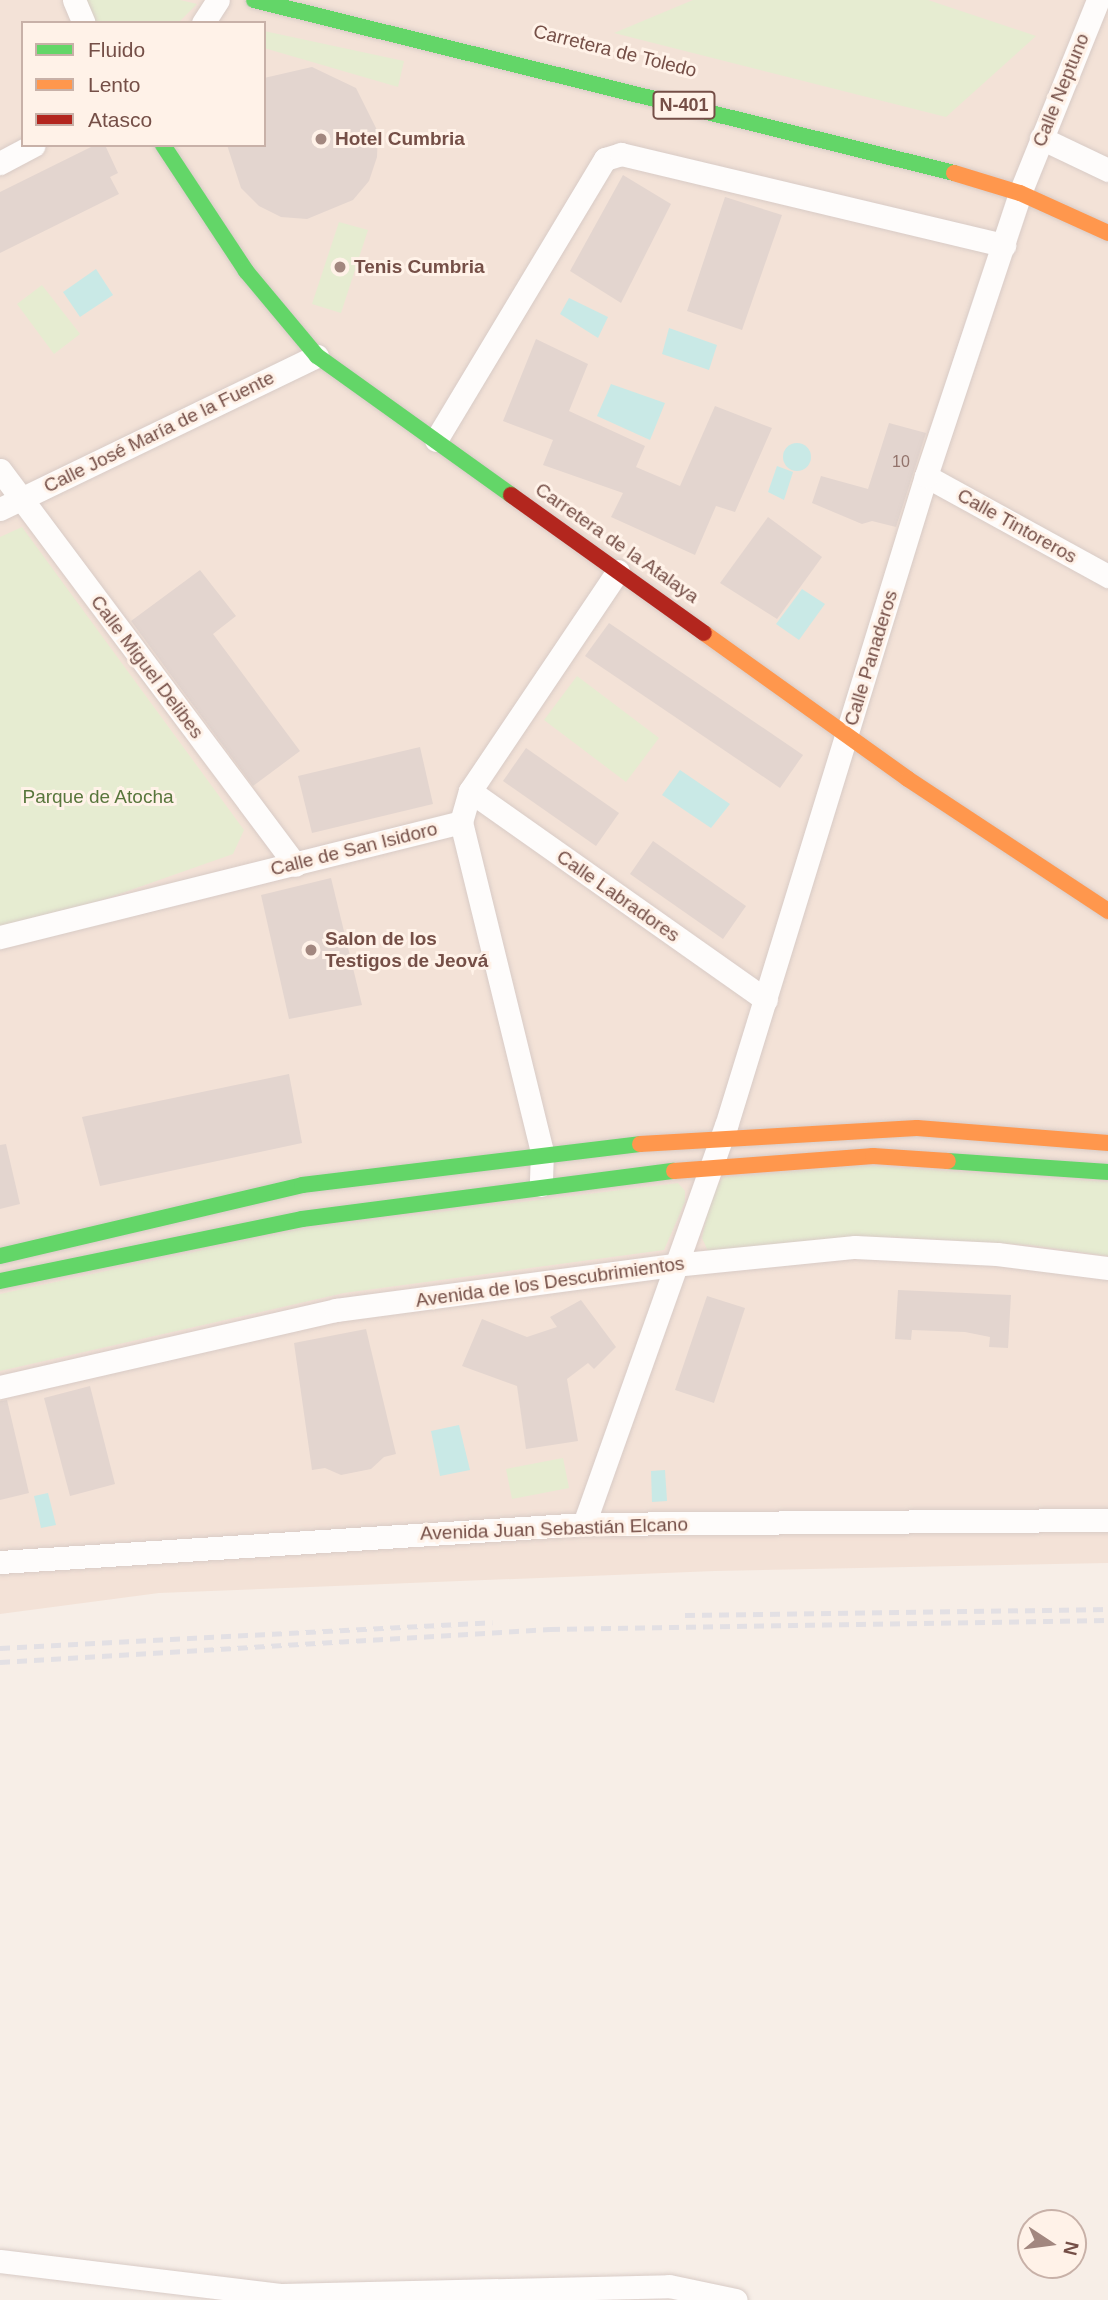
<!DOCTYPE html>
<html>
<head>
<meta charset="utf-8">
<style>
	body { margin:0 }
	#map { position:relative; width:1108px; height:2300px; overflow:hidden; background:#f7eee7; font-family:Helvetica,sans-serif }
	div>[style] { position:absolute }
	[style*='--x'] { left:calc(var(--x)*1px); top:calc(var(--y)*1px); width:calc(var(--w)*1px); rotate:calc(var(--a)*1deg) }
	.residential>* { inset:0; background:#f3e2d7 }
	.green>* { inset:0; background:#e6ecd1 }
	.water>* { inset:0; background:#c9e9e6 }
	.round { border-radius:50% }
	.building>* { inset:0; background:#e3d5cf }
	.roads { filter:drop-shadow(0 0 2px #d8cbc6) drop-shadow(0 0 2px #d8cbc6) }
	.street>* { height:23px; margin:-11.5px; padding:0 11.5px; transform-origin:11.5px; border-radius:11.5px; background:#fefcfb }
	.fast>* { height:16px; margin:-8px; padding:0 8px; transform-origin:8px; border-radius:8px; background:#63d668 }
	.slow>* { height:16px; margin:-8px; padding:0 8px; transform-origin:8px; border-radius:8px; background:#ff974d }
	.jam>* { height:16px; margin:-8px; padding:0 8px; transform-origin:8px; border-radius:8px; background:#b3261e }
	.rail>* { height:5px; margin-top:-2.5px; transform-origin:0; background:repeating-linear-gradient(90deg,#e3e0e4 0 10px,transparent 0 17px) }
	.dots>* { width:19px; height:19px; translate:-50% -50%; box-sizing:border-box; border:4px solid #fff2e8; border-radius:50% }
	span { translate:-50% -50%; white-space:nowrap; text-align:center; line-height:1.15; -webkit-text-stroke:6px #fff2e8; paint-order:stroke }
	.number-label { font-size:16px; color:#92736b }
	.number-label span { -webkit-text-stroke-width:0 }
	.shield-label span { padding:2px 5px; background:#fff2e8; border:2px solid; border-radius:5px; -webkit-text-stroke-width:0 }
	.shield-label { font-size:18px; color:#754f47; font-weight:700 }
	.street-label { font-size:19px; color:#754f47 }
	.poi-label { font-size:19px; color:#754f47; font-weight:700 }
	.left { translate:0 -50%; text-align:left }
	.park-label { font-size:19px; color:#58763c }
	.legend { position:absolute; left:21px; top:21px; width:245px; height:126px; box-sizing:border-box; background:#fff2e8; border:2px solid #c8b1a8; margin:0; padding:9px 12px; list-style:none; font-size:21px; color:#754f47 }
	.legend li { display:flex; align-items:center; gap:14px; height:35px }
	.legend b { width:35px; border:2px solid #c8b1a8 }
	.north { position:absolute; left:1017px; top:2209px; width:70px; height:70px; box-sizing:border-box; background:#fff2e8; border:2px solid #c8b1a8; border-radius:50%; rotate:103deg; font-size:19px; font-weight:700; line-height:28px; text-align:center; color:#754f47 }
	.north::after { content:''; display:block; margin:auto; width:24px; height:32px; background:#a2877f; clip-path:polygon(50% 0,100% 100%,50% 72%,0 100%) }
</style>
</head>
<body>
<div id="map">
	<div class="residential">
		<i style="clip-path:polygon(evenodd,0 0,1108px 0,1108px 1563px,715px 1571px,159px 1593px,0 1614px,0 0,23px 23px,264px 23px,264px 145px,23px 145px,23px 23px)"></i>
	</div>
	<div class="green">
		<i style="clip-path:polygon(86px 0,180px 0,197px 4px,178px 23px,92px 23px)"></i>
		<i style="clip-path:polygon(693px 0,928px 0,1036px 36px,946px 117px,614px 33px)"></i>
		<i style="clip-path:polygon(264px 31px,404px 61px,398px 87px,264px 48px)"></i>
		<i style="clip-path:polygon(339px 222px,368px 230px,341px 313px,312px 304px)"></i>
		<i style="clip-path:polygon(42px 285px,80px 334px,54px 354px,17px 304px)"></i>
		<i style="clip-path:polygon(22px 527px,244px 830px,233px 854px,0 936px,0 537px)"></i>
		<i style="clip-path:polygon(577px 676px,659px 738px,626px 782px,544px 720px)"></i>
		<i style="clip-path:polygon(862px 1165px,1108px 1182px,1108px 1256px,1030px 1245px,892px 1237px,708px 1251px,702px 1238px,711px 1194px,723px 1177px)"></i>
		<i style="clip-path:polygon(678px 1183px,685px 1191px,685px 1202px,664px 1250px,344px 1293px,0 1371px,0 1294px,300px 1229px)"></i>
		<i style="clip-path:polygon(563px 1458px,569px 1488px,512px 1499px,506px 1469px)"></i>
	</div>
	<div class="water">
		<i style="clip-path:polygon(96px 269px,113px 295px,80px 317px,63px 292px)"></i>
		<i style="clip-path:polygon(569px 298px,608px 317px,598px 338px,560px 314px)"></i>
		<i style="clip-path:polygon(669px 328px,717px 345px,709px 370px,662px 354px)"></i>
		<i style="clip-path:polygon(611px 384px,665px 403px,650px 440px,597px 416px)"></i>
		<i class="round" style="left:783px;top:443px;width:28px;height:28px"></i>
		<i style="clip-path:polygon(777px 466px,793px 472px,784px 500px,768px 492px)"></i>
		<i style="clip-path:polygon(802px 589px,825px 604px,799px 640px,776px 624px)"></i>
		<i style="clip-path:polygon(680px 770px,730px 804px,711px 828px,662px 795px)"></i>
		<i style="clip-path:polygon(459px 1425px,470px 1470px,440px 1476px,431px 1431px)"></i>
		<i style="clip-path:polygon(665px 1470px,667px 1501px,652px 1502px,651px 1471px)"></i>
		<i style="clip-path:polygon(48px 1493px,56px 1525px,41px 1528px,34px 1496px)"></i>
	</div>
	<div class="building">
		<i style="clip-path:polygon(312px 67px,356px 88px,378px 132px,377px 157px,369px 181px,353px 200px,307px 219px,281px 217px,259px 206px,241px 188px,227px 145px,264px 145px,264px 78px)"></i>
		<i style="clip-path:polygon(95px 145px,105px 145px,118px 173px,110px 177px,119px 194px,0 253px,0 192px)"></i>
		<i style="clip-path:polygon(623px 175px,671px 204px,621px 303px,570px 271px)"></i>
		<i style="clip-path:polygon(725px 197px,782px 215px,742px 330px,687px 311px)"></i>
		<i style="clip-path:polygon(536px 339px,588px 364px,569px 411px,645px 446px,636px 467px,680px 486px,715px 406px,772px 428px,735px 512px,716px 506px,695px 555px,611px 517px,623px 493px,543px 465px,553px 440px,503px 421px)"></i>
		<i style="clip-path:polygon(889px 423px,926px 433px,896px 527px,872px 521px,862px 524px,812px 503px,821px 476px,868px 489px)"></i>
		<i style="clip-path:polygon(768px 517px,822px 557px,777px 619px,720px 583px)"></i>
		<i style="clip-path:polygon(200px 570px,236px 616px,213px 634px,300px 751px,253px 786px,131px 621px)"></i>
		<i style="clip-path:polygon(609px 623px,803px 755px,780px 788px,585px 656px)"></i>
		<i style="clip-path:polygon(420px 747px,433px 804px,312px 833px,298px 776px)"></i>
		<i style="clip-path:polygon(526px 748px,619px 813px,596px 846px,503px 781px)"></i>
		<i style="clip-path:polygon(653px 841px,746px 906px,723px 939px,630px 874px)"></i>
		<i style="clip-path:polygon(331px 878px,362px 1005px,289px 1019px,261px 895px)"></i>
		<i style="clip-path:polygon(289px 1074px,302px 1143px,100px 1186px,82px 1117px)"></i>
		<i style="clip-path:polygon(6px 1144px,20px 1204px,0 1209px,0 1145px)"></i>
		<i style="clip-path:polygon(898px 1290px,1011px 1295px,1008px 1348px,989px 1347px,990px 1337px,965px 1332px,912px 1330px,911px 1340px,895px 1339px)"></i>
		<i style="clip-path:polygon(707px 1296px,745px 1308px,714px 1403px,675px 1390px)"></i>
		<i style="clip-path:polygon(581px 1300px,616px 1347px,594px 1369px,588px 1363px,567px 1379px,578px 1441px,526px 1449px,517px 1386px,462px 1366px,482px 1319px,527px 1337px,557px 1327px,550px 1317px)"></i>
		<i style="clip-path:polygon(366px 1329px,396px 1454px,384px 1457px,371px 1469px,341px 1475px,325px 1468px,312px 1470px,294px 1343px)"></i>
		<i style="clip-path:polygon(90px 1386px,115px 1484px,70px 1496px,44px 1398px)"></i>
		<i style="clip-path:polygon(7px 1400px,29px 1493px,0 1500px,0 1401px)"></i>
	</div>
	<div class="roads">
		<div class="street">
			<i style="--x:74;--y:0;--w:25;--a:67"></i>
			<i style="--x:203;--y:23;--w:27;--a:-57"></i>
			<i style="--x:1041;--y:138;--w:74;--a:25.5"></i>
			<i style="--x:0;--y:163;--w:38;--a:-28"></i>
			<i style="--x:436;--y:440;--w:328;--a:-59"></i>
			<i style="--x:605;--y:159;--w:17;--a:-17"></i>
			<i style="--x:621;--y:154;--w:394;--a:13.4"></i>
			<i style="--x:0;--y:470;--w:493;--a:53.2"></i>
			<i style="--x:926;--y:476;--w:208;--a:28.8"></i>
			<i style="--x:0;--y:509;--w:352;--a:-25.8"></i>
			<i style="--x:470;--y:791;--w:362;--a:35.2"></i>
			<i style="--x:461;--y:822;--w:339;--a:76.2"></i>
			<i style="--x:542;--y:1151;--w:34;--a:92"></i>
			<i style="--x:0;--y:937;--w:475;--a:-14"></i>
			<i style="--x:461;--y:822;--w:32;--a:-74"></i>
			<i style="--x:470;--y:791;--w:265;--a:-56.1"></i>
			<i style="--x:0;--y:1387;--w:345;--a:-12.9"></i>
			<i style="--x:336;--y:1310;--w:341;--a:-7.6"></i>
			<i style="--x:674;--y:1265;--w:182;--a:-5.7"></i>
			<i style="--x:855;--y:1247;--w:142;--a:2.8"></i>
			<i style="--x:997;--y:1254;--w:112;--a:7.2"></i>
			<i style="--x:584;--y:1524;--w:423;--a:-70.4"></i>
			<i style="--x:726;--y:1126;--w:680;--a:-72.9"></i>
			<i style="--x:926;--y:476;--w:298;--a:-71.6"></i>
			<i style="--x:1020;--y:193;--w:208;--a:-68"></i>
			<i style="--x:0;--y:1562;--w:585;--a:-3.72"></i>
			<i style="--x:584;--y:1524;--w:524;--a:-0.44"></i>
			<i style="--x:0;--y:2261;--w:284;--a:6.9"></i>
			<i style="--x:282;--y:2295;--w:387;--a:-1.3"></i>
			<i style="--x:669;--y:2286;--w:68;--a:11.8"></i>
		</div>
		<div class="fast">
			<i style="--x:254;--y:0;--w:721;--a:13.88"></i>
			<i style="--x:163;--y:145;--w:151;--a:56.6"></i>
			<i style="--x:246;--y:271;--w:111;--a:50.1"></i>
			<i style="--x:317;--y:356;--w:239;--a:35.6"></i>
			<i style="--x:948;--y:1161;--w:160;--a:3.9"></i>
			<i style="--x:0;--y:1256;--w:310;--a:-13.2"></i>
			<i style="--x:302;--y:1185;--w:340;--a:-6.9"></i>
			<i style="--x:0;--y:1281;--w:308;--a:-11.6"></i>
			<i style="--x:302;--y:1219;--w:375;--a:-7.4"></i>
		</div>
		<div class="slow">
			<i style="--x:954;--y:173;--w:69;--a:16.9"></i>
			<i style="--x:1020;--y:193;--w:97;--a:24.4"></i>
			<i style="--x:704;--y:633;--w:251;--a:35.6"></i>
			<i style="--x:908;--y:779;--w:240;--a:33.4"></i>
			<i style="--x:640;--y:1144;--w:277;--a:-3.3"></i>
			<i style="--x:917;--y:1128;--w:192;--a:4.5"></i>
			<i style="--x:674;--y:1171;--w:200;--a:-4.3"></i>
			<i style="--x:873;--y:1156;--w:75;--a:3.8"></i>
		</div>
		<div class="jam">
			<i style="--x:511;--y:495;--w:237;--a:35.6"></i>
		</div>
	</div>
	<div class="rail">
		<i style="--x:685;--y:1615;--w:423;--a:-0.8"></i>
		<i style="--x:0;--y:1648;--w:493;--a:-3"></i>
		<i style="--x:0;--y:1662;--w:551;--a:-3.43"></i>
		<i style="--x:550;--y:1629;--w:558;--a:-0.92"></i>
	</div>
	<div class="dots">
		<i style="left:321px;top:139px;background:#a2877f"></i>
		<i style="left:340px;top:267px;background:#a2877f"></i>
		<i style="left:311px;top:950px;background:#a2877f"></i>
	</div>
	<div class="number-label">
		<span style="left:901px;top:462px">10</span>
	</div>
	<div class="shield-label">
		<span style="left:684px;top:105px">N-401</span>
	</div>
	<div class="street-label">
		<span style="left:615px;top:51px;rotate:14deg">Carretera de Toledo</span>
		<span style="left:1061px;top:90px;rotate:-68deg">Calle Neptuno</span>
		<span style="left:159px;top:432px;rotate:-26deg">Calle José María de la Fuente</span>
		<span style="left:1017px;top:526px;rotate:29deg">Calle Tintoreros</span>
		<span style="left:617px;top:543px;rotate:35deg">Carretera de la Atalaya</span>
		<span style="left:871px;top:658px;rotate:-73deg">Calle Panaderos</span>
		<span style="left:147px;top:667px;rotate:53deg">Calle Miguel Delibes</span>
		<span style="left:354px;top:849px;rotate:-14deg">Calle de San Isidoro</span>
		<span style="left:618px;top:896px;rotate:35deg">Calle Labradores</span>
		<span style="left:550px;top:1282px;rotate:-8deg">Avenida de los Descubrimientos</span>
		<span style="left:554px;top:1529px;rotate:-2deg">Avenida Juan Sebastián Elcano</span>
	</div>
	<div class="poi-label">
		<span class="left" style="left:335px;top:139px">Hotel Cumbria</span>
		<span class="left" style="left:354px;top:267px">Tenis Cumbria</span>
		<span class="left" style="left:325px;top:950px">Salon de los<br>Testigos de Jeová</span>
	</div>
	<div class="park-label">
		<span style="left:98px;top:797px">Parque de Atocha</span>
	</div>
	<ul class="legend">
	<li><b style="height:9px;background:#63d668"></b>Fluido</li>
	<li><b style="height:9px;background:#ff974d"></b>Lento</li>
	<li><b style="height:9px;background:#b3261e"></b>Atasco</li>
	</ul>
	<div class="north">N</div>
</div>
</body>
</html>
